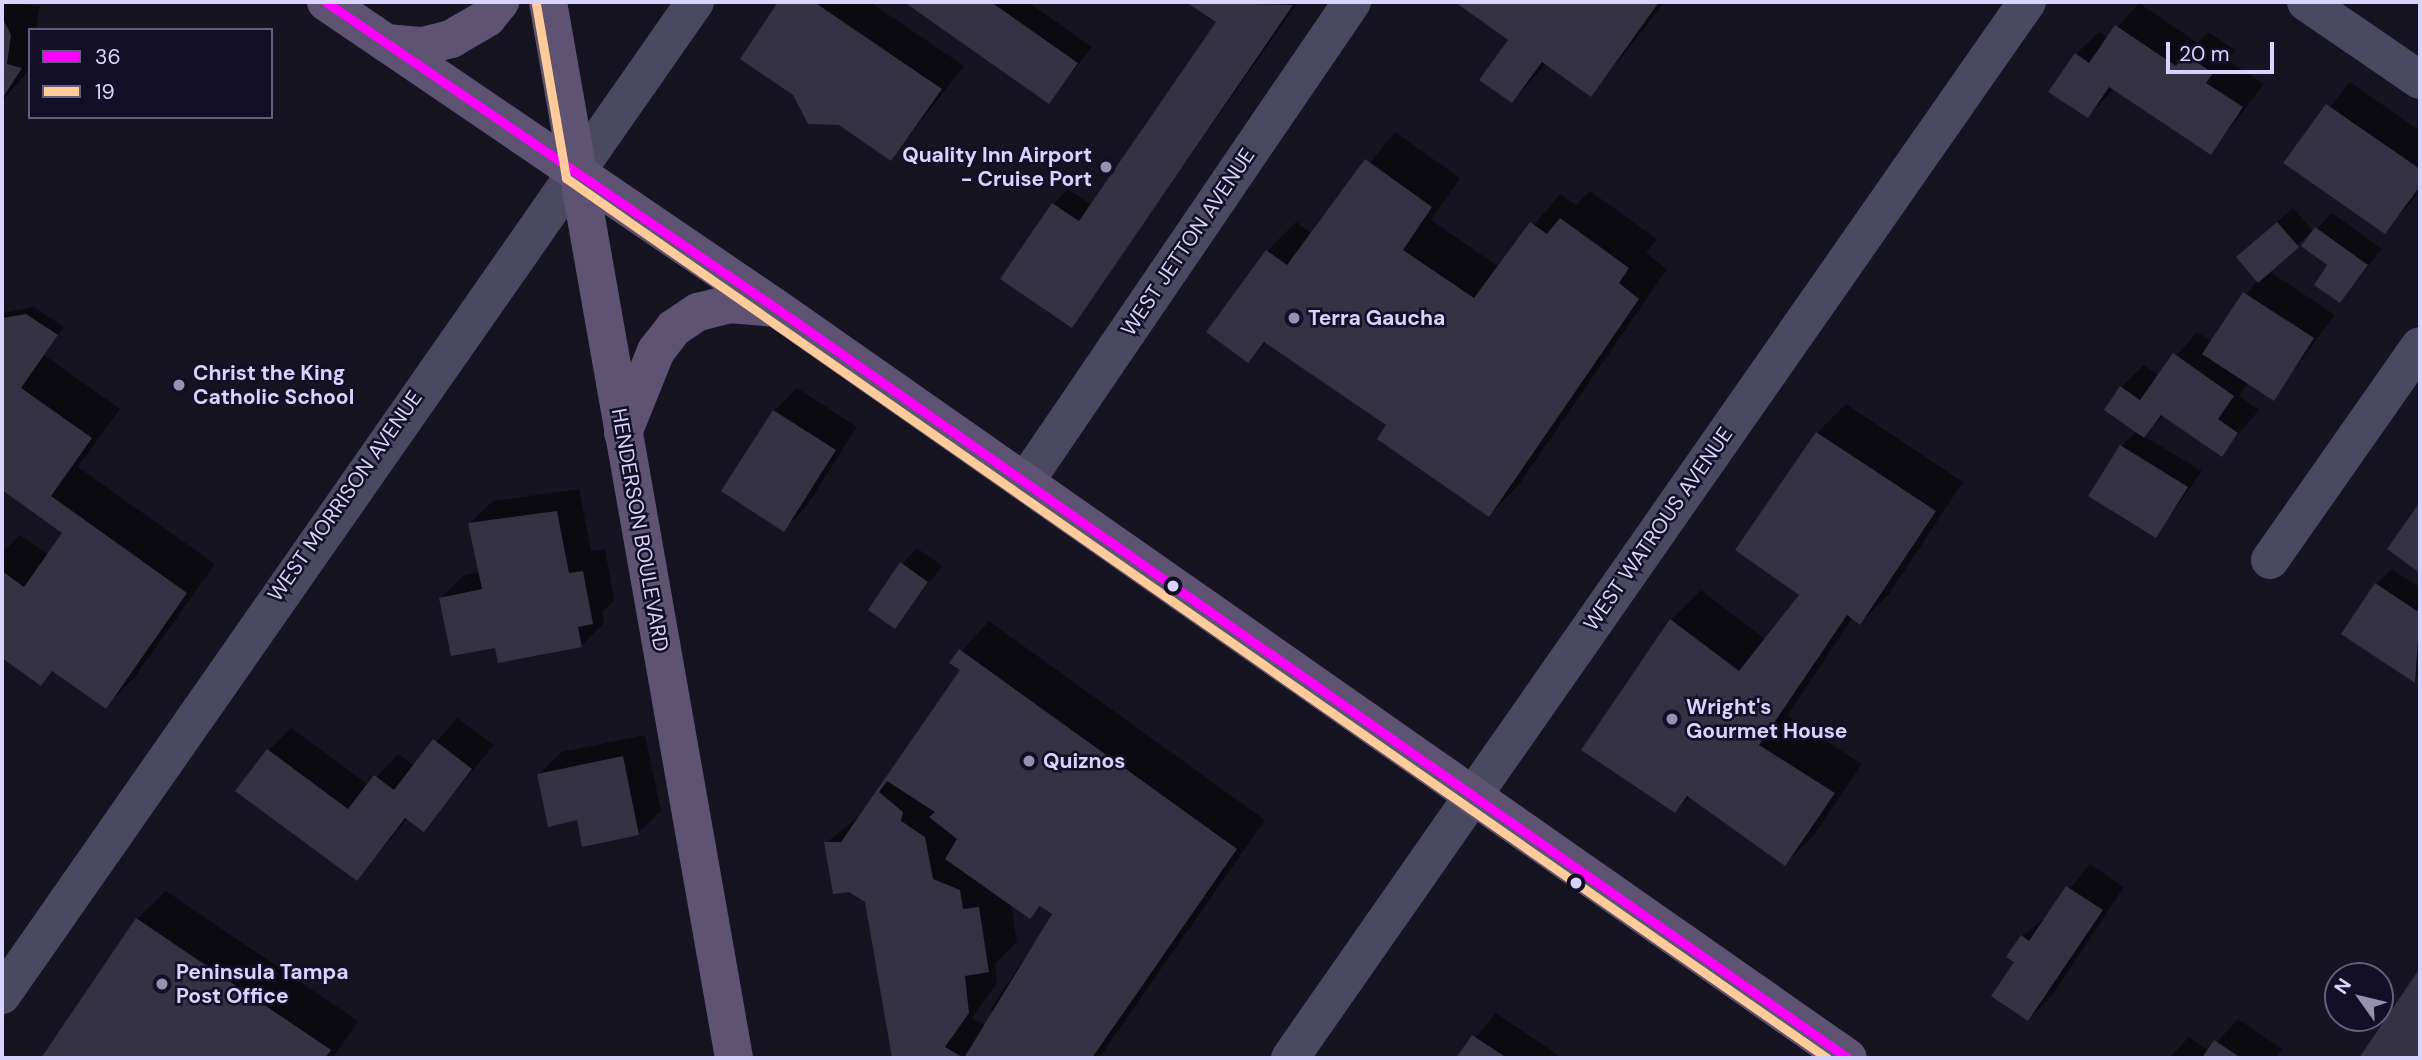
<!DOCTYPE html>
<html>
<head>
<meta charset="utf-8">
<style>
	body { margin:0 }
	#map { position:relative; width:2422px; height:1060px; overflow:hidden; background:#161421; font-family:"DM Sans",sans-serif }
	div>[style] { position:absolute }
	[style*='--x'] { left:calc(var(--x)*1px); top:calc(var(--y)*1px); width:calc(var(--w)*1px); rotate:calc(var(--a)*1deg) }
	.shadow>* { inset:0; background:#0007 }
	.building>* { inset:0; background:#343243 }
	.minor>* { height:38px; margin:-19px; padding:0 19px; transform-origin:19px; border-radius:19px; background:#4a4962 }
	.major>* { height:38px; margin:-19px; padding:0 19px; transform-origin:19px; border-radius:19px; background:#5e5373 }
	.bus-1>* { height:9px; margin:-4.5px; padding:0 4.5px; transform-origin:4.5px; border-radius:4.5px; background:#f0f }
	.bus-2>* { height:9px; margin:-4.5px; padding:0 4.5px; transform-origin:4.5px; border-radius:4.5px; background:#fc9 }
	.dots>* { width:19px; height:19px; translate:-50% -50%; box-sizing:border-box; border:4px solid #130f26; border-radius:50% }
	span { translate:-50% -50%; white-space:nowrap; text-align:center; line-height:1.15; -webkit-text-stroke:5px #130f26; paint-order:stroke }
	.poi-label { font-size:21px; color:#d9d4ff; font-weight:700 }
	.right { translate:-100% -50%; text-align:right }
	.left { translate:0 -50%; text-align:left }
	.street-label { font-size:21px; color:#d9d4ff }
	.frame { position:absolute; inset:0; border:4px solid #d9d4ff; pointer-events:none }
	.legend { position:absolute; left:28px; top:28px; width:245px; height:91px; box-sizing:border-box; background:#130f26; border:2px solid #625e7d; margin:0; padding:9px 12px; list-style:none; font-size:21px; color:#d9d4ff }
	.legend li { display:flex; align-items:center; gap:14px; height:35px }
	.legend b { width:35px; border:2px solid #625e7d }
	.north { position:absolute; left:2324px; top:962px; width:70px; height:70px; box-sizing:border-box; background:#130f26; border:2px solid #625e7d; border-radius:50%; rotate:304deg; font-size:19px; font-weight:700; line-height:28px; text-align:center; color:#d9d4ff }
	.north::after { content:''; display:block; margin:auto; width:24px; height:32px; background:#9591b1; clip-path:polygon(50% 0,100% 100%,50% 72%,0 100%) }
	.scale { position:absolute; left:2166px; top:42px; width:108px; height:32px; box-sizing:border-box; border:4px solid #d9d4ff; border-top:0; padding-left:9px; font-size:21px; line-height:24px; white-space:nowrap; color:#d9d4ff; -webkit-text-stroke:5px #130f26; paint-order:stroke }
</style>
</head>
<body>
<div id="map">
	<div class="shadow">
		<i style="clip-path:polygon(2px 2px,40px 6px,36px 30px,30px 30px,30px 69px,2px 101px)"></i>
		<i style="clip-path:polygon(780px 2px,870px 2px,964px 66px,891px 159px,742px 58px)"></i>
		<i style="clip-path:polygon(907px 2px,1028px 2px,1092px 47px,1049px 102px)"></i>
		<i style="clip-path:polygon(1189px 2px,1298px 2px,1072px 325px,1053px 204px,1068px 189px,1092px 205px,1218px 22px)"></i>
		<i style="clip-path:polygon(1458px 2px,1665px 2px,1591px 95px,1547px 63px,1512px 101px,1511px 39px)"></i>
		<i style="clip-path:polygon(2139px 3px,2198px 43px,2208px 32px,2235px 50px,2228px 60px,2264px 84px,2211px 153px,2114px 89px,2088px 116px,2076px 54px,2099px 32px,2108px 38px)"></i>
		<i style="clip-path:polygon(2350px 82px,2420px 131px,2420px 192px,2385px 231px,2286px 162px)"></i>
		<i style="clip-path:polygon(1395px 132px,1460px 178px,1431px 220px,1499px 267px,1560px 194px,1576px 205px,1590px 191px,1657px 239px,1646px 253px,1667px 269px,1518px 486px,1489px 515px,1388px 425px,1267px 342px,1248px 361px,1267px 251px,1296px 222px,1312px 234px)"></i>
		<i style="clip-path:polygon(2293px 208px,2314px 232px,2332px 213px,2382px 249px,2340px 301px,2330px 265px,2309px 234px,2269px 271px,2335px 315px,2273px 398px,2249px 382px,2239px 396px,2259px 410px,2221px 455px,2164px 415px,2144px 436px,2202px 471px,2156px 536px,2121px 446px,2137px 431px,2121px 387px,2144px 365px,2159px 376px,2197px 332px,2212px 342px,2258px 279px,2254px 242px)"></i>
		<i style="clip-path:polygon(34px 307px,64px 327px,44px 355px,120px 409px,78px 467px,215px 564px,134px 678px,106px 706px,54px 670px,41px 684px,2px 654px,2px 553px,20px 535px,49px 555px,65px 533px,2px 488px,2px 313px)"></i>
		<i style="clip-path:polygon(797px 388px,857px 427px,806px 507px,783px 530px,723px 491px,774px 411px)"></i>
		<i style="clip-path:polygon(1846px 404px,1963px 482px,1889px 594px,1860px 623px,1853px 617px,1787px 716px,1862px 764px,1814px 835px,1785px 864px,1690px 796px,1675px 811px,1584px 749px,1672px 619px,1701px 590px,1766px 640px,1802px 594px,1737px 550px,1817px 433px)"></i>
		<i style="clip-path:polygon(579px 489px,591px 551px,605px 549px,614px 600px,602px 613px,604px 623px,581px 646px,497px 646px,441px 598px,464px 575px,480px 572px,470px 523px,493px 501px)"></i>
		<i style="clip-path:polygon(917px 548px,942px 566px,895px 627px,902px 564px)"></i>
		<i style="clip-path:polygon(2392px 569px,2420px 588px,2420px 675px,2415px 681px,2376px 584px)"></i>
		<i style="clip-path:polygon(evenodd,989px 621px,1265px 820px,1099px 1058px,889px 1058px,894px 1054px,867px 901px,826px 843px,862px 814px,962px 669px,952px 662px,989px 621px,1011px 904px,1030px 917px,1042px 905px,1055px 913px,990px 1010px,997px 1014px,988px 1027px,972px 1018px,997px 983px,995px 964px,1017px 942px,1011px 904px)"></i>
		<i style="clip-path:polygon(457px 718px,494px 745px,424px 829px,408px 818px,356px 879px,268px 751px,291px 728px,369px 785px,398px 754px,415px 766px)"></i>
		<i style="clip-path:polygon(645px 735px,661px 811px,638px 833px,578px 818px,539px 774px,562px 752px)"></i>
		<i style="clip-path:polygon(2090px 864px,2124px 887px,2051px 997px,2028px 1019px,2017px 961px,2022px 936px,2048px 916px)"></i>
		<i style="clip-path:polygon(166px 891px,358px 1021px,333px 1058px,43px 1058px,137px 919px)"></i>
		<i style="clip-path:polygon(2420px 971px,2420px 1058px,2361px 1058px)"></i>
		<i style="clip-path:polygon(1496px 1013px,1562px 1058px,1458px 1058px)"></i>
		<i style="clip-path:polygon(2238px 1019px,2282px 1049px,2276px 1058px,2169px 1058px,2189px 1037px,2209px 1051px)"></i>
	</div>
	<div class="building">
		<i style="clip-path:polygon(778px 2px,814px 2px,942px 89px,891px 161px,839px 125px,808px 124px,793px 95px,740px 59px)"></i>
		<i style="clip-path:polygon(904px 2px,991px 2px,1078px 63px,1049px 104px)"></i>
		<i style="clip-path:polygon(1186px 2px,1293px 5px,1072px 328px,1000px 279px,1052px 203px,1079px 221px,1216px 22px)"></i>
		<i style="clip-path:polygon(1455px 2px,1659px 2px,1591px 97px,1542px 62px,1512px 103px,1479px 80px,1508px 40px)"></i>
		<i style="clip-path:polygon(2px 17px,11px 35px,7px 64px,22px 68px,2px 99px)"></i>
		<i style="clip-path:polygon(2115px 25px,2176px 66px,2184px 54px,2213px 73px,2206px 83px,2243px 107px,2211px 155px,2109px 87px,2088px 118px,2048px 92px,2075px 53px,2089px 63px)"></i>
		<i style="clip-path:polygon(2326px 104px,2420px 169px,2420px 186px,2385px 234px,2283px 163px)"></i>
		<i style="clip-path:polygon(1365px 159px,1432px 207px,1403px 250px,1474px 298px,1530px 222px,1547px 234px,1560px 218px,1629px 268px,1619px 283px,1639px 299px,1489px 517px,1377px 439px,1386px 425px,1264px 342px,1248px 363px,1206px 332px,1266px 250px,1287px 265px)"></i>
		<i style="clip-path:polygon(2277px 222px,2299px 247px,2258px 283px,2236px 257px)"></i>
		<i style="clip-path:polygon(2315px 227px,2368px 265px,2340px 303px,2314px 285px,2327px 265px,2301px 246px)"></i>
		<i style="clip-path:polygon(2243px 292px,2314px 338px,2274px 401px,2202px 354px)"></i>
		<i style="clip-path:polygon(26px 314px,58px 335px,21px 388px,92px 438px,51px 496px,187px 593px,106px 709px,52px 671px,41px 686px,2px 658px,2px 571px,24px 587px,62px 533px,2px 490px,2px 318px)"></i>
		<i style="clip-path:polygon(2173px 353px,2234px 396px,2218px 419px,2238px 433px,2222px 457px,2161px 415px,2144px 438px,2104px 410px,2120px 386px,2140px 400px)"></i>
		<i style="clip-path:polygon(773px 410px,836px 450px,784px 532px,721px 491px)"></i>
		<i style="clip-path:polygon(1816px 432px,1936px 511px,1860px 625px,1847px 615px,1759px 745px,1835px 793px,1785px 866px,1687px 796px,1675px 813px,1581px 750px,1670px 619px,1739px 671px,1799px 595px,1735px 550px)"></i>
		<i style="clip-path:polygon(2120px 445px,2188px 487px,2156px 538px,2088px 496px)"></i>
		<i style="clip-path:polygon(2420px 502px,2420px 573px,2387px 549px)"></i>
		<i style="clip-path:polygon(557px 511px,569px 573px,583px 571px,593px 624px,578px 627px,582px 647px,498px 663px,495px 648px,451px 656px,439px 598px,482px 589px,468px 523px)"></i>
		<i style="clip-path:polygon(900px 562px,928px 582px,895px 629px,868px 610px)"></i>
		<i style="clip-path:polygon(2375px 583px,2420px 613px,2415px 683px,2341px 634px)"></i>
		<i style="clip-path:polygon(evenodd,959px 649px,1237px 849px,1092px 1058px,892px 1058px,865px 902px,849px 892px,833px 894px,824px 842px,841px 842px,960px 670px,949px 663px,959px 649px,887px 781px,935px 812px,929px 817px,957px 839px,945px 859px,1030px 919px,1040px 906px,1052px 914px,964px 1058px,945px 1047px,969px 1013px,965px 976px,989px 972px,979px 907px,963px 909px,960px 890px,933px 879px,925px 837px,901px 821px,903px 812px,879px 792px,887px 781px)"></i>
		<i style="clip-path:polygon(433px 739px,472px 769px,424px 832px,405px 818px,357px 881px,235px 791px,267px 749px,348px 809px,374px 775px,394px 790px)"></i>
		<i style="clip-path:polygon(623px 756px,639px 835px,582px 847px,577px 820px,548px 827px,537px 774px)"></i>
		<i style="clip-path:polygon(2066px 886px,2103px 910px,2028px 1021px,1991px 996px,2014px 962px,2006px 957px,2021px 935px,2029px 941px)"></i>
		<i style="clip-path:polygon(136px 918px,331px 1050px,325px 1058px,41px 1058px)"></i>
		<i style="clip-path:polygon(2420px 968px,2420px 1058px,2359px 1058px)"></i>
		<i style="clip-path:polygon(1472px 1035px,1507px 1058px,1456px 1058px)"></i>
		<i style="clip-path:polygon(2214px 1040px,2241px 1058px,2202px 1058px)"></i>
	</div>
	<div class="minor">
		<i style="--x:2306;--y:2;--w:138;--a:34.4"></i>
		<i style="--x:1025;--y:482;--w:581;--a:-55.74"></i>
		<i style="--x:2270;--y:560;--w:261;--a:-55"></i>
		<i style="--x:2;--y:995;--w:1211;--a:-55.09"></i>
		<i style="--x:1290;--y:1058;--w:1288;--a:-55.09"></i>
	</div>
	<div class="major">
		<i style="--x:326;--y:2;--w:544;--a:34.22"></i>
		<i style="--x:776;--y:308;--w:1308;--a:34.98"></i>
		<i style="--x:548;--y:2;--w:1072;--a:80.01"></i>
		<i style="--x:386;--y:43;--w:37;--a:5"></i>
		<i style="--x:423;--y:46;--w:29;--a:-14"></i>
		<i style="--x:451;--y:39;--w:42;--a:-30.3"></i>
		<i style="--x:487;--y:18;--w:21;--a:-51"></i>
		<i style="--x:623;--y:433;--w:88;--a:-68.1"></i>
		<i style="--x:656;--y:351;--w:29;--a:-52"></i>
		<i style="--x:674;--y:328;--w:29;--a:-34"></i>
		<i style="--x:698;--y:312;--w:32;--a:-14"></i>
		<i style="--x:729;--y:304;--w:47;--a:4.9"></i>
	</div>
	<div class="bus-1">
		<i style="--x:326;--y:2;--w:544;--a:34.22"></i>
		<i style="--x:776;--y:308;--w:1308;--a:34.98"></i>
	</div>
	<div class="bus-2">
		<i style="--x:536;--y:4;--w:177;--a:80.2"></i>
		<i style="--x:566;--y:178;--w:1538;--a:34.91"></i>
	</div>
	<div class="dots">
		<i style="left:1106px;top:167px;background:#9591b1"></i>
		<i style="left:1294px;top:318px;background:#9591b1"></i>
		<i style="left:179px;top:385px;background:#9591b1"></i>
		<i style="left:1173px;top:586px;background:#d9d4ff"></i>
		<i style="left:1672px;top:719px;background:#9591b1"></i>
		<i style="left:1029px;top:761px;background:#9591b1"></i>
		<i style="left:1576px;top:883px;background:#d9d4ff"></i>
		<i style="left:162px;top:984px;background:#9591b1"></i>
	</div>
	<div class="poi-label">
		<span class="right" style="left:1092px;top:167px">Quality Inn Airport<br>- Cruise Port</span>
		<span class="left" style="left:1308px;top:318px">Terra Gaucha</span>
		<span class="left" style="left:193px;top:385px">Christ the King<br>Catholic School</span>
		<span class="left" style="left:1686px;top:719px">Wright's<br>Gourmet House</span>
		<span class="left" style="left:1043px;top:761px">Quiznos</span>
		<span class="left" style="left:176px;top:984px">Peninsula Tampa<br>Post Office</span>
	</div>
	<div class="street-label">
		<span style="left:1188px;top:242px;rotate:-56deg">WEST JETTON AVENUE</span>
		<span style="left:345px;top:496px;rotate:-55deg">WEST MORRISON AVENUE</span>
		<span style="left:1658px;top:529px;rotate:-55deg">WEST WATROUS AVENUE</span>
		<span style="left:640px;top:530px;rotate:80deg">HENDERSON BOULEVARD</span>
	</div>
	<div class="frame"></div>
	<ul class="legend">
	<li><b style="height:9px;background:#f0f"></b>36</li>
	<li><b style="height:9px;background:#fc9"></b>19</li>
	</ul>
	<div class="north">N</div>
	<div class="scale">20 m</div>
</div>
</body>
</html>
